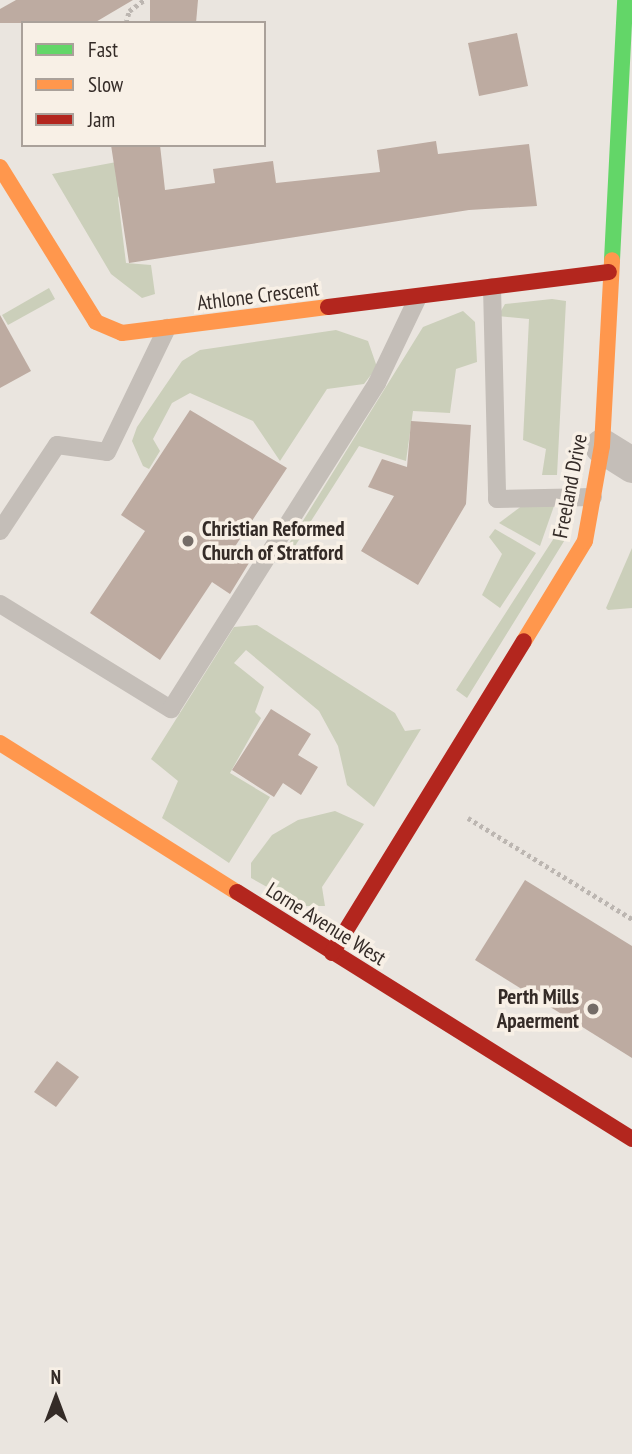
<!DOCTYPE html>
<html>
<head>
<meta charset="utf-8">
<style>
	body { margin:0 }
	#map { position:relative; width:632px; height:1454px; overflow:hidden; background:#eae5df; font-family:"PT Sans Narrow",sans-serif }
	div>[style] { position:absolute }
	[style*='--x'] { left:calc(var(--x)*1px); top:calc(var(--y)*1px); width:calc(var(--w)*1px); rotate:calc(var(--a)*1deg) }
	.green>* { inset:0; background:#cbcfba }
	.building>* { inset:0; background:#bdaba1 }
	.path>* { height:4.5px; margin-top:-2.25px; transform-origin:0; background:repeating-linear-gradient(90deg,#bcb6b1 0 3.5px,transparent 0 7px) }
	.lane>* { height:18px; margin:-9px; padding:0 9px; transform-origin:9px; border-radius:9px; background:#c4beb8 }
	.street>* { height:35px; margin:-17.5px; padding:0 17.5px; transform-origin:17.5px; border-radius:17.5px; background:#c4beb8 }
	.fast>* { height:16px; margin:-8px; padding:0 8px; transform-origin:8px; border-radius:8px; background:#63d668 }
	.slow>* { height:16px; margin:-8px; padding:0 8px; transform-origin:8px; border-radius:8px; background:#ff974d }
	.jam>* { height:16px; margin:-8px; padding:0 8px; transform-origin:8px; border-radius:8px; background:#b3261e }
	.dots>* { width:19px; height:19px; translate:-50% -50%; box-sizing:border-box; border:4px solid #f8f0e6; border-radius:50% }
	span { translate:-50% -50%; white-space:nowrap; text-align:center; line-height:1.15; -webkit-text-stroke:7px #f8f0e6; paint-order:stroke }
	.street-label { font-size:21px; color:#342b27 }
	.poi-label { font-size:21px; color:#342b27; font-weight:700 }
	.left { translate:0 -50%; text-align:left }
	.right { translate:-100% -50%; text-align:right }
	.legend { position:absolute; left:21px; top:21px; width:245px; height:126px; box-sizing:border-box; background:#f8f0e6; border:2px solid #aaa19a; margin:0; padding:9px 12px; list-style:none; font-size:21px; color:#342b27 }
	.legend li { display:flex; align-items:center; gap:14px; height:35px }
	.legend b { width:35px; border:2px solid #aaa19a }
	.north { position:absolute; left:21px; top:1363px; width:70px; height:70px; -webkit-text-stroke:5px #f8f0e6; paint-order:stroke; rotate:0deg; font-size:19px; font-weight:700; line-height:28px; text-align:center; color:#342b27 }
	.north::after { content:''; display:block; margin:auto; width:24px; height:32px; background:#342b27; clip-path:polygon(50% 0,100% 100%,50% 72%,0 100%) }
</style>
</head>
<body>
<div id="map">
	<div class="green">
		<i style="clip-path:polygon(138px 158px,118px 198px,126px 263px,151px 265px,155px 294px,142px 298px,111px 274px,52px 174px)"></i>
		<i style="clip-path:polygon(49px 288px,55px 299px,8px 325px,2px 315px)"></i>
		<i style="clip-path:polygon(552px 299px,566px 301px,557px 475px,542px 475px,546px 449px,523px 440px,529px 319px,498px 316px,505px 304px)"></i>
		<i style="clip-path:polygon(463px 311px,475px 322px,477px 362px,456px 369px,450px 413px,413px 411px,406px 461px,359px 446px,288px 557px,283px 553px,423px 327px)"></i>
		<i style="clip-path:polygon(336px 330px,368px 341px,377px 367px,364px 384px,327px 389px,280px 461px,253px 421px,190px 393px,172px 403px,153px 439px,160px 451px,149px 469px,143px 466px,132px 441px,137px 427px,182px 361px,200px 350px)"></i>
		<i style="clip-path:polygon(523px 505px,554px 506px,540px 546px,499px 523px)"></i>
		<i style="clip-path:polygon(560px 508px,571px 517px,566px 538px,467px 698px,456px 690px,554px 538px)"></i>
		<i style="clip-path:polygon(495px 529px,536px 553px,500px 608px,482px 595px,502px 554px,489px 537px)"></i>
		<i style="clip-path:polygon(632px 548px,632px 608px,608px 610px,606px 608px)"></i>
		<i style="clip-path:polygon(257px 625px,395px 713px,405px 731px,421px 729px,374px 807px,347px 785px,338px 746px,319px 711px,246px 650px,234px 663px,264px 687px,255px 712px,261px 718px,230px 773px,270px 797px,229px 863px,162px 818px,178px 781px,151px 759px,234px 627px)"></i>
		<i style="clip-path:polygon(335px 811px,364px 824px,322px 887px,325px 906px,301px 906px,251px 878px,251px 863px,272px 835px,298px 820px)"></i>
	</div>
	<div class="building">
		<i style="clip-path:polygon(16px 0,133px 0,94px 23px,0 23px,0 9px)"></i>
		<i style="clip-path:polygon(150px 0,198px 0,196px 23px,150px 22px)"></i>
		<i style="clip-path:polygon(517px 33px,528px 86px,479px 96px,468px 43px)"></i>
		<i style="clip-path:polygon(436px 141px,438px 154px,529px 144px,537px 206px,469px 210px,129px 263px,111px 145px,160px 145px,165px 190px,215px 183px,213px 169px,273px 161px,276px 183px,380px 172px,377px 150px)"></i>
		<i style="clip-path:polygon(0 315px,31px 371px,0 388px)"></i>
		<i style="clip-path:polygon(190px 410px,287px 468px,232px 551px,249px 563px,230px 594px,212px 582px,160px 660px,90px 613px,145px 531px,121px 515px)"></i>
		<i style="clip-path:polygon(411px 421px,471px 425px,466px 504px,418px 585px,361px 551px,394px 496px,368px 487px,382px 459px,407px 467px)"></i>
		<i style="clip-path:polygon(271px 709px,311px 734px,298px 755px,318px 767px,301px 795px,283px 783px,274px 797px,232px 770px)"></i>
		<i style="clip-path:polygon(525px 880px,632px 946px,632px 1058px,475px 960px)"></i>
		<i style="clip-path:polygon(57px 1061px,79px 1077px,56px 1107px,34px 1092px)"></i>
	</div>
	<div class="path">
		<i style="--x:126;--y:23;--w:12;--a:-76"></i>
		<i style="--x:129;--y:11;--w:19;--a:-36"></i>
		<i style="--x:468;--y:818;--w:193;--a:31.6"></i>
	</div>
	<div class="lane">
		<i style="--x:492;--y:287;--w:212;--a:88.6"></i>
		<i style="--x:497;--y:499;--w:96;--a:-1.2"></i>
		<i style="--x:0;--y:531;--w:103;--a:-56.5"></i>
		<i style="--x:57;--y:445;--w:50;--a:8"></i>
		<i style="--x:107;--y:452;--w:138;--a:-64.2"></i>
		<i style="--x:0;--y:604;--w:201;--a:31.6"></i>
		<i style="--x:171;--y:709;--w:386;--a:-57.7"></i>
		<i style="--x:377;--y:383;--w:95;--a:-64.5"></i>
	</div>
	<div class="street">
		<i style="--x:602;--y:446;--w:36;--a:32"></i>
	</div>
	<div class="fast">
		<i style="--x:612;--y:260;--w:260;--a:-87.1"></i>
	</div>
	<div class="slow">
		<i style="--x:0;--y:167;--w:182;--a:58.2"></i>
		<i style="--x:96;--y:322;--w:28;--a:23"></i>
		<i style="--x:122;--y:333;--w:208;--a:-7.2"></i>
		<i style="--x:524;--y:641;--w:117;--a:-58.6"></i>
		<i style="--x:585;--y:541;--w:97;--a:-79.9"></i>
		<i style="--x:602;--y:446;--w:186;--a:-86.9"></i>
		<i style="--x:0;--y:743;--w:280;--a:32.2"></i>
	</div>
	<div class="jam">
		<i style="--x:328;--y:307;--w:283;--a:-7.1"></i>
		<i style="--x:237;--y:892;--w:466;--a:32"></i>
		<i style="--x:332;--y:953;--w:366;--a:-58.4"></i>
	</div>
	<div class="dots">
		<i style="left:188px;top:541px;background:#746c67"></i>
		<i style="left:593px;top:1009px;background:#746c67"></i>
	</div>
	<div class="street-label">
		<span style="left:258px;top:296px;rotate:-7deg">Athlone Crescent</span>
		<span style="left:570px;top:486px;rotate:-79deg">Freeland Drive</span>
		<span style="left:326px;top:924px;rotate:32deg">Lorne Avenue West</span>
	</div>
	<div class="poi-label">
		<span class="left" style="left:202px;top:541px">Christian Reformed<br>Church of Stratford</span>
		<span class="right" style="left:579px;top:1009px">Perth Mills<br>Apaerment</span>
	</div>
	<ul class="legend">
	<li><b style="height:9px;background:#63d668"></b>Fast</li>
	<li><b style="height:9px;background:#ff974d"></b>Slow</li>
	<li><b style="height:9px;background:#b3261e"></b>Jam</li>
	</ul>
	<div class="north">N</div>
</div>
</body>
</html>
